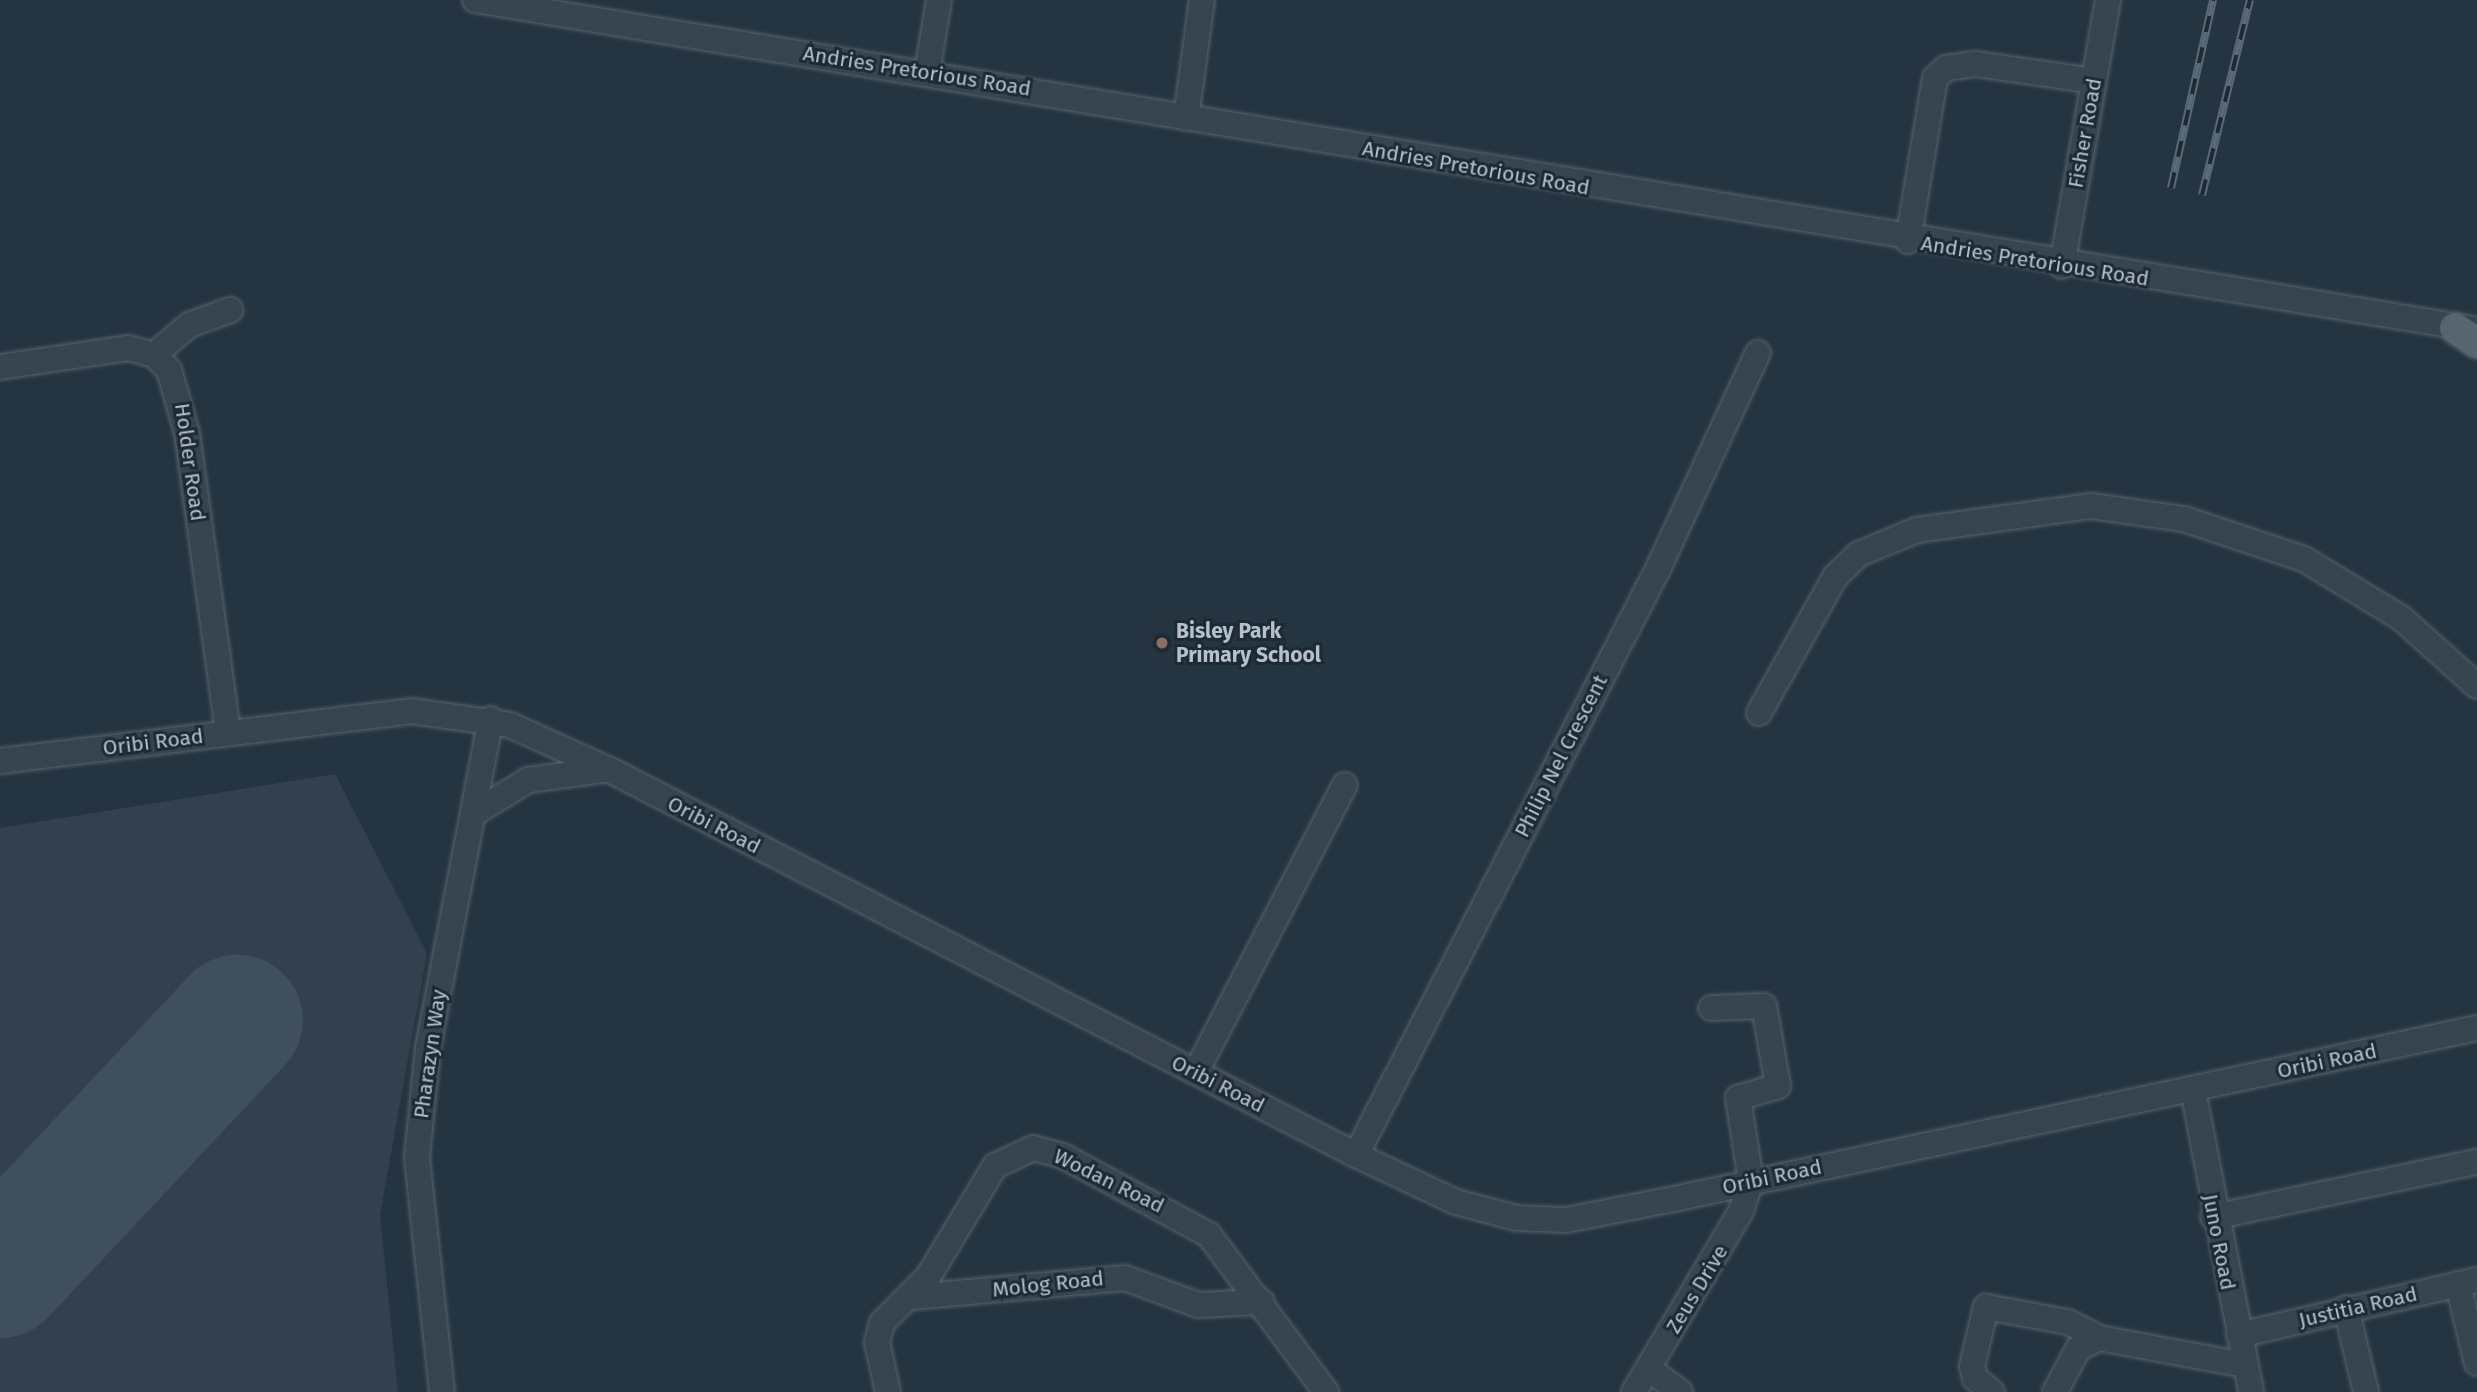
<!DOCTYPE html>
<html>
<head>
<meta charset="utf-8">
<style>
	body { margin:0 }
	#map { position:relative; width:2477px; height:1392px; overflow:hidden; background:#243440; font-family:"Fira Sans",sans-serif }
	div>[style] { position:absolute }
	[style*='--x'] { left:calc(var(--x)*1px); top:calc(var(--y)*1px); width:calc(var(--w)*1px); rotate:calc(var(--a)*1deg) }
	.airport>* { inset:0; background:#32414d }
	.runway>* { height:131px; margin:-65.5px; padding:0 65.5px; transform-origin:65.5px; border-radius:65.5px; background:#3f4f5c }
	.roads { filter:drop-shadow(0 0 2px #56636d) drop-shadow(0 0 2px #56636d) }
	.minor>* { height:24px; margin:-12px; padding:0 12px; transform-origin:12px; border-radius:12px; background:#38454f }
	.major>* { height:30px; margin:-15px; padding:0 15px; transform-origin:15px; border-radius:15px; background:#56656f }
	.rail>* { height:8px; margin-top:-4px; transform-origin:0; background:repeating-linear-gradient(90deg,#1d2a35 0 16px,#5a6a77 0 32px); box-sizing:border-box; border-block:2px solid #5a6a77 }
	.dots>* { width:19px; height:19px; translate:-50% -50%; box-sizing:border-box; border:4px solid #1d2a35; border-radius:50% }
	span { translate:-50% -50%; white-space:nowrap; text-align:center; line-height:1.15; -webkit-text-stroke:6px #1d2a35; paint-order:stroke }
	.street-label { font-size:21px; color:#b5c0ca }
	.poi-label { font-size:21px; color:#b5c0ca; font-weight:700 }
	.left { translate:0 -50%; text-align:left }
</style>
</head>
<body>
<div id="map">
	<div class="airport">
		<i style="clip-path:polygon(335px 774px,427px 953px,380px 1215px,398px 1392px,0 1392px,0 828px)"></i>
	</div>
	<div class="runway">
		<i style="--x:0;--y:1272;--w:346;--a:-46.8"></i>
	</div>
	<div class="roads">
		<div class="minor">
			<i style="--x:475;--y:0;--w:2025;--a:9.35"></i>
			<i style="--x:927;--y:73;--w:74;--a:-80.7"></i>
			<i style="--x:1186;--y:118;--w:119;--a:-82.3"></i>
			<i style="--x:1908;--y:241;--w:165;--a:-80.6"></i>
			<i style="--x:1935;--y:78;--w:15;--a:-42"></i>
			<i style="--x:1946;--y:68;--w:30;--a:-8"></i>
			<i style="--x:1976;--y:64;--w:119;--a:8.2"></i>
			<i style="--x:2062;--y:266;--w:270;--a:-80.2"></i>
			<i style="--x:154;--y:355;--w:46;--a:-40.6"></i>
			<i style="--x:189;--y:325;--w:44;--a:-20.1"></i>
			<i style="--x:0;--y:367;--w:129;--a:-8.4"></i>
			<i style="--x:128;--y:348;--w:27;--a:15"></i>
			<i style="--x:154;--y:355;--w:21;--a:45"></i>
			<i style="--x:169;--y:370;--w:66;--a:74.1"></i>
			<i style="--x:187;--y:433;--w:302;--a:82.2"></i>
			<i style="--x:1759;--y:713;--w:156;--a:-60.8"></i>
			<i style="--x:1835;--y:577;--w:33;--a:-44"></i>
			<i style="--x:1859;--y:554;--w:63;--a:-22.5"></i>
			<i style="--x:1917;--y:530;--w:176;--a:-7.9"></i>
			<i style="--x:2091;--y:506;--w:94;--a:8"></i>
			<i style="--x:2184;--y:519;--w:126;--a:18.4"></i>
			<i style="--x:2304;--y:559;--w:114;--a:31.3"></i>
			<i style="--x:2401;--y:618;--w:102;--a:41.8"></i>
			<i style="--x:0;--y:761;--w:414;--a:-6.9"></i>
			<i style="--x:411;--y:711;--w:100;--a:8"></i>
			<i style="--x:510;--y:725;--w:112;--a:24.3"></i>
			<i style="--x:612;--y:771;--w:837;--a:27.3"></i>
			<i style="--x:1356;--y:1155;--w:110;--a:25.2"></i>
			<i style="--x:1456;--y:1202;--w:62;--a:14.9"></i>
			<i style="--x:1516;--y:1218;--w:50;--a:2.3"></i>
			<i style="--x:1566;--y:1220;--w:110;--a:-11"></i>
			<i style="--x:1674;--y:1199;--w:821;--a:-12.02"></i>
			<i style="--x:473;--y:814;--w:65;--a:-31.7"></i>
			<i style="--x:528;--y:780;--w:77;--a:-7.5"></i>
			<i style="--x:1196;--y:1072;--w:323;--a:-62.6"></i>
			<i style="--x:2193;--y:1090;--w:308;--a:79.1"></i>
			<i style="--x:1356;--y:1155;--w:659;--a:-62.74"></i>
			<i style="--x:1658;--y:569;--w:238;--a:-65.2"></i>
			<i style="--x:2213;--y:1217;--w:270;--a:-11.8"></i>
			<i style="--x:2458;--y:1284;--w:81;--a:76.5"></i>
			<i style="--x:912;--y:1297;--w:214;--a:-5.1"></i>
			<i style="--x:1125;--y:1278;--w:78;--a:20.3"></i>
			<i style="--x:1198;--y:1305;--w:64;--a:-2.7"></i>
			<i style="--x:2346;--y:1308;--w:86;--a:76.6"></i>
			<i style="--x:2239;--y:1335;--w:244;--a:-13"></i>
			<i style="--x:1650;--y:1370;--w:37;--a:36"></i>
			<i style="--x:442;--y:1392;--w:236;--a:-96.1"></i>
			<i style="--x:417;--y:1157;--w:110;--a:-84.2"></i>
			<i style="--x:428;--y:1048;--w:335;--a:-79.2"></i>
			<i style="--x:888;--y:1392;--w:51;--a:-102.4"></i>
			<i style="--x:877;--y:1342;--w:20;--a:-75"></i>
			<i style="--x:882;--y:1323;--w:65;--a:-45"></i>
			<i style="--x:928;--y:1277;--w:130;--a:-58.9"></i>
			<i style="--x:995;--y:1166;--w:42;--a:-25.3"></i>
			<i style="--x:1033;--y:1148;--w:31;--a:15"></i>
			<i style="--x:1063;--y:1156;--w:166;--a:28.4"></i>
			<i style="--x:1209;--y:1235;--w:196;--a:53.3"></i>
			<i style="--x:1634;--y:1392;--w:210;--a:-59.4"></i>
			<i style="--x:1741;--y:1211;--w:32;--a:-72"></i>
			<i style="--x:1751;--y:1181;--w:84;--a:-98.9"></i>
			<i style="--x:1738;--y:1098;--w:42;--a:-16.7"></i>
			<i style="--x:1778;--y:1086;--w:81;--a:-99.9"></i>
			<i style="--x:1764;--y:1006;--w:53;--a:177.8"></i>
			<i style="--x:1992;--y:1392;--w:22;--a:-141"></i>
			<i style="--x:1975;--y:1378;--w:12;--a:-104"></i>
			<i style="--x:1972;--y:1366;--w:61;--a:-76.7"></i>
			<i style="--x:1986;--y:1307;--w:83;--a:10.4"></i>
			<i style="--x:2068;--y:1322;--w:35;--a:27"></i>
			<i style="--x:2055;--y:1392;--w:49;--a:-61.9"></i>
			<i style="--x:2078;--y:1349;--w:24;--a:-28"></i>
			<i style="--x:2099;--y:1338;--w:148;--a:10.5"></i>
		</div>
		<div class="major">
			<i style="--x:2455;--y:328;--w:27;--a:34"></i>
		</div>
	</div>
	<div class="rail">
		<i style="--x:2171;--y:188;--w:193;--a:-77.4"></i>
		<i style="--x:2202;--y:195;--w:201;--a:-76.2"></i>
	</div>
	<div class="dots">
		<i style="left:1162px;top:643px;background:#8d6e63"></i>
	</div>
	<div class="street-label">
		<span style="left:917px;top:71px;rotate:9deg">Andries Pretorious Road</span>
		<span style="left:2085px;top:133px;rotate:-80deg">Fisher Road</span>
		<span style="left:1476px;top:168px;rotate:10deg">Andries Pretorious Road</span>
		<span style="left:2035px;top:261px;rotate:9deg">Andries Pretorious Road</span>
		<span style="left:190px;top:462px;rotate:82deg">Holder Road</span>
		<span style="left:153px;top:742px;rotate:-7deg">Oribi Road</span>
		<span style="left:1561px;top:756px;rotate:-63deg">Philip Nel Crescent</span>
		<span style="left:714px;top:825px;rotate:27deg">Oribi Road</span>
		<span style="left:430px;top:1054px;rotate:-82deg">Pharazyn Way</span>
		<span style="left:2327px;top:1061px;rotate:-12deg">Oribi Road</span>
		<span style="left:1218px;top:1084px;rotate:27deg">Oribi Road</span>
		<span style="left:1772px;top:1177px;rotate:-12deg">Oribi Road</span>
		<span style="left:1109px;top:1181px;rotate:26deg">Wodan Road</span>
		<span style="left:2219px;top:1242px;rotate:79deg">Juno Road</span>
		<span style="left:1048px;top:1284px;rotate:-6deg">Molog Road</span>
		<span style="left:1697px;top:1289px;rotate:-59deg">Zeus Drive</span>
		<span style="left:2358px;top:1307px;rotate:-13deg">Justitia Road</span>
	</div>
	<div class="poi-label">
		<span class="left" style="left:1176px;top:643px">Bisley Park<br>Primary School</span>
	</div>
</div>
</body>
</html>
